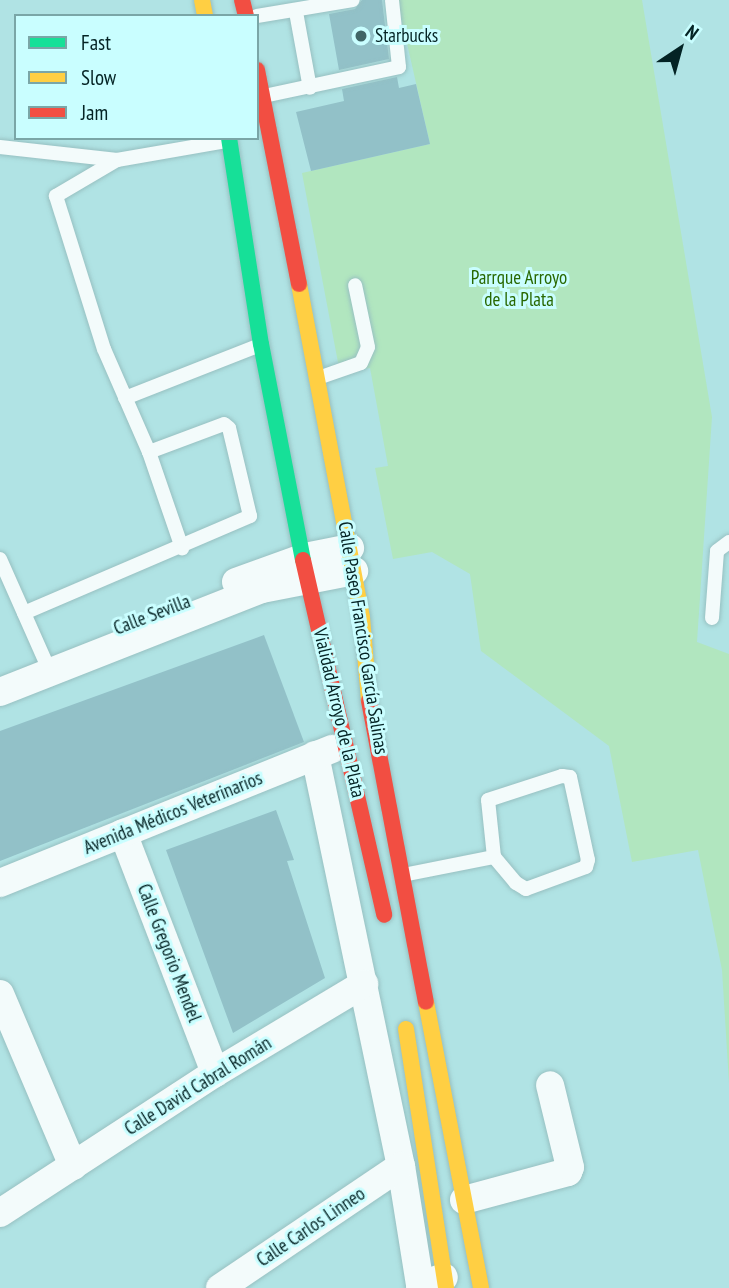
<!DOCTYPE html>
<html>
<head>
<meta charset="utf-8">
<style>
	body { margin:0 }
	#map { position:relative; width:729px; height:1288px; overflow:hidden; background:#b0e3e4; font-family:"PT Sans Narrow",sans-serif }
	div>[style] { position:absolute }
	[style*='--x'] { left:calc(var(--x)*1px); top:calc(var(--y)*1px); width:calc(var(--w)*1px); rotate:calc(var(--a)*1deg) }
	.green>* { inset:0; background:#b1e6bf }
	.building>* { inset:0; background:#92c1c8 }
	.roads { filter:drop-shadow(0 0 2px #97c0c1) drop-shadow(0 0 2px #97c0c1) }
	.lane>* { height:14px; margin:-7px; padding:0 7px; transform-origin:7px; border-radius:7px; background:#f3fbfb }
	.street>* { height:28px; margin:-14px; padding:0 14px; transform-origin:14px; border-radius:14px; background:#f3fbfb }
	.fast>* { height:16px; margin:-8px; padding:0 8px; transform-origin:8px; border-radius:8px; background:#16e098 }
	.slow>* { height:16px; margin:-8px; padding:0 8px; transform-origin:8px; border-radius:8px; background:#ffcf43 }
	.jam>* { height:16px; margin:-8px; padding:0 8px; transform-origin:8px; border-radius:8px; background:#f24e42 }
	.dots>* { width:19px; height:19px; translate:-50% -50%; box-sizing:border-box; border:4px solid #c9feff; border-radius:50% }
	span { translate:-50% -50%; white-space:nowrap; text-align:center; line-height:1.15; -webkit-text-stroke:6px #c9feff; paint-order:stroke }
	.poi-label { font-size:19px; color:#042324 }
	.left { translate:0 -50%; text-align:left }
	.park-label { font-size:19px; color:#286801 }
	.street-label { font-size:19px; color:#042324 }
	.legend { position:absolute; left:14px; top:14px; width:245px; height:126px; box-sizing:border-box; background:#c9feff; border:2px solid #7aa6a7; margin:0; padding:9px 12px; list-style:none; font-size:21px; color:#042324 }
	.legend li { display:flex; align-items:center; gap:14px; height:35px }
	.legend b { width:35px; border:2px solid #7aa6a7 }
	.north { position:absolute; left:645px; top:14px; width:70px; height:70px; -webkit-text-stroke:5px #c9feff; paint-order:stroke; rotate:36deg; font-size:19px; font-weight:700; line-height:28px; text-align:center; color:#042324 }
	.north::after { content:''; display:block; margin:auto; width:24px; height:32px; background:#042324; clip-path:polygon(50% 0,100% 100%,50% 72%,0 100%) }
</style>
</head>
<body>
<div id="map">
	<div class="green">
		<i style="clip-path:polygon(397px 0,642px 0,712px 417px,697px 642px,729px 654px,729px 1083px,722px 970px,698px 850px,632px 862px,609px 746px,481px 651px,470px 574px,432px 552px,393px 559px,375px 468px,388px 466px,370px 368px,340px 373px,302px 173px,430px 144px)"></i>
	</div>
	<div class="building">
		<i style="clip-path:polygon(362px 0,382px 0,389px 59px,339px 70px,329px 14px,355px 9px)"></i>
		<i style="clip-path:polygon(397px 77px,399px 88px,416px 84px,430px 144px,311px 171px,296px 112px,344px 101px,342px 89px)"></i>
		<i style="clip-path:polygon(264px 635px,304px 742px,0 861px,0 731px)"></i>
		<i style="clip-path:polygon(276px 810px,294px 860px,287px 861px,325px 978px,233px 1033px,166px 850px)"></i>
	</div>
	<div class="roads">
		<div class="lane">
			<i style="--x:296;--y:12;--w:77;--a:79.6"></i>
			<i style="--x:257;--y:16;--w:97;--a:-9.5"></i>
			<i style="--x:264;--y:96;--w:138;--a:-12.1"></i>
			<i style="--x:399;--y:67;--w:67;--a:-96"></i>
			<i style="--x:0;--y:147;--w:118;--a:6.3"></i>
			<i style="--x:117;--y:160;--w:112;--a:-9.8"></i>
			<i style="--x:117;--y:160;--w:71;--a:149.5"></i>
			<i style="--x:56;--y:196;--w:160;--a:72.6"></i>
			<i style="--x:104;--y:349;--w:112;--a:66.4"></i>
			<i style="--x:149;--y:452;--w:102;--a:71"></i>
			<i style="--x:321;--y:377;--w:42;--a:-19.3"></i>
			<i style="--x:361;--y:363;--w:17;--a:-66"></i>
			<i style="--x:368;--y:347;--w:63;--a:-101.8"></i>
			<i style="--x:125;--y:398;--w:145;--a:-21.4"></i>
			<i style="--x:0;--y:559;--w:124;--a:66.1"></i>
			<i style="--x:24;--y:613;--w:246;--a:-23.2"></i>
			<i style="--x:250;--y:516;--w:90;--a:-103.4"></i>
			<i style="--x:229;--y:428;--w:6;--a:-141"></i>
			<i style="--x:224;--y:424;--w:80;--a:159.5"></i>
			<i style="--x:712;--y:618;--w:67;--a:-85.7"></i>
			<i style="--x:717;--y:551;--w:15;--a:-37"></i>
			<i style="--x:562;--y:776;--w:8;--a:7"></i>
			<i style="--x:570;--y:777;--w:85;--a:77.8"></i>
			<i style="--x:588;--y:860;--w:7;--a:106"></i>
			<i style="--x:586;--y:867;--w:64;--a:159.9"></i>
			<i style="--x:526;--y:889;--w:12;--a:-149"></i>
			<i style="--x:516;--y:883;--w:34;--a:-130"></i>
			<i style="--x:494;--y:857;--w:57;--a:-96"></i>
			<i style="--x:488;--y:800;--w:78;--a:-18"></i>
			<i style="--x:403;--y:875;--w:93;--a:-11.2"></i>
		</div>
		<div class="street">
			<i style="--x:236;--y:582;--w:73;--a:-19.9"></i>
			<i style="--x:305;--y:557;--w:46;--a:-11.3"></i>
			<i style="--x:0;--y:692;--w:282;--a:-21.5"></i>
			<i style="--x:262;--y:589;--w:94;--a:-11.1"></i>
			<i style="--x:315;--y:755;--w:420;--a:78.2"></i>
			<i style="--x:401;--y:1166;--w:121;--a:80.9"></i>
			<i style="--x:420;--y:1285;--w:25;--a:-18"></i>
			<i style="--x:123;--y:833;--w:257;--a:69"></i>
			<i style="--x:0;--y:883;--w:358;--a:-22"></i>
			<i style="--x:0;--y:994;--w:187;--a:67"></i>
			<i style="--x:464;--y:1200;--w:108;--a:-15.1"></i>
			<i style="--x:568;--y:1172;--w:5;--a:-68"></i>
			<i style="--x:570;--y:1167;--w:84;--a:-103.7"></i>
			<i style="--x:0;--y:1213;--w:257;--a:-33.1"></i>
			<i style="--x:215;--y:1073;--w:174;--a:-30.9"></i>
			<i style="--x:220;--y:1288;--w:218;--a:-34"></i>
		</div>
		<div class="fast">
			<i style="--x:229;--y:138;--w:208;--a:81.2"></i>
			<i style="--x:261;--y:344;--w:220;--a:79"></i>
		</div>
		<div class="slow">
			<i style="--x:202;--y:0;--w:16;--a:79"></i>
			<i style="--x:299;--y:284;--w:339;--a:79.3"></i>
			<i style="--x:362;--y:617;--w:84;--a:85.2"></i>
			<i style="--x:426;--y:1002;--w:291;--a:79.1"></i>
			<i style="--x:406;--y:1029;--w:262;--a:81.2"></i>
		</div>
		<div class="jam">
			<i style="--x:242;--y:0;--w:16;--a:76"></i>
			<i style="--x:257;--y:70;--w:218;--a:78.9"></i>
			<i style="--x:303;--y:560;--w:364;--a:77.1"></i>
			<i style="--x:369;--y:701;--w:306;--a:79.3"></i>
		</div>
	</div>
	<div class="dots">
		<i style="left:361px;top:36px;background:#406667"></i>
	</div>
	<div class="poi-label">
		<span class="left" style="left:375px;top:36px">Starbucks</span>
	</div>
	<div class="park-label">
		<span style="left:519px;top:289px">Parrque Arroyo<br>de la Plata</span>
	</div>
	<div class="street-label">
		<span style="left:152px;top:615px;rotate:-21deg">Calle Sevilla</span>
		<span style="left:363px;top:638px;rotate:81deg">Calle Paseo Francisco García Salinas</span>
		<span style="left:339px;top:713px;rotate:77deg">Vialidad Arroyo de la Plata</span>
		<span style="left:173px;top:813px;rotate:-22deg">Avenida Médicos Veterinarios</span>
		<span style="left:169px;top:953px;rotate:69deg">Calle Gregorio Mendel</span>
		<span style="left:198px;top:1086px;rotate:-32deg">Calle David Cabral Román</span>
		<span style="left:311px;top:1227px;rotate:-34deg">Calle Carlos Linneo</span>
	</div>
	<ul class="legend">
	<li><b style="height:9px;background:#16e098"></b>Fast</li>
	<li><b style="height:9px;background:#ffcf43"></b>Slow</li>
	<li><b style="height:9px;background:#f24e42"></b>Jam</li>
	</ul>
	<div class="north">N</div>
</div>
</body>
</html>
